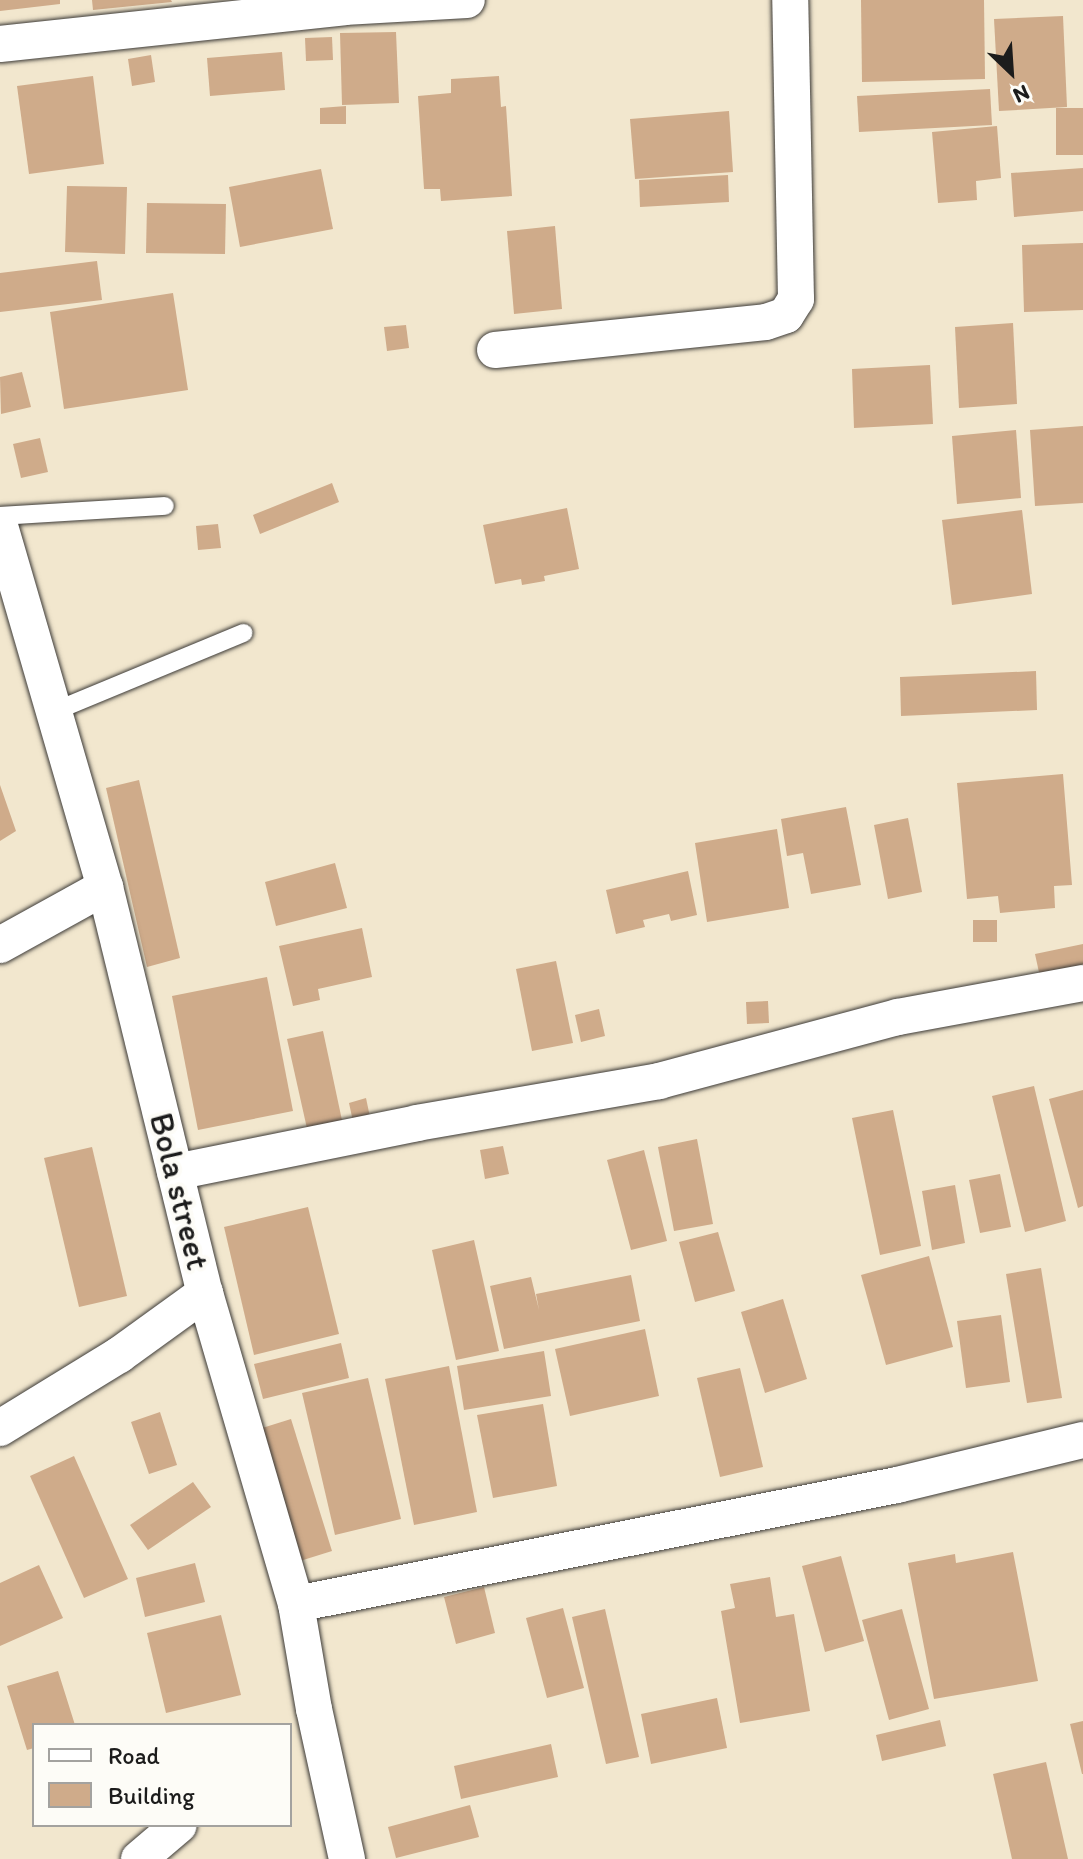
<!DOCTYPE html>
<html>
<head>
<meta charset="utf-8">
<style>
	body { margin:0 }
	#map { position:relative; width:1083px; height:1859px; overflow:hidden; background:#f2e7ce; font-family:Itim,sans-serif }
	div>[style] { position:absolute }
	[style*='--x'] { left:calc(var(--x)*1px); top:calc(var(--y)*1px); width:calc(var(--w)*1px); rotate:calc(var(--a)*1deg) }
	.building>* { inset:0; background:#cfab8a }
	.roads { filter:drop-shadow(0 0 2px #3c3a37) drop-shadow(0 0 2px #3c3a37) }
	.service>* { height:18px; margin:-9px; padding:0 9px; transform-origin:9px; border-radius:9px; background:#fff }
	.minor>* { height:36px; margin:-18px; padding:0 18px; transform-origin:18px; border-radius:18px; background:#fff }
	span { translate:-50% -50%; white-space:nowrap; text-align:center; line-height:1.15; -webkit-text-stroke:8px #fdfcf7; paint-order:stroke }
	.street-label { font-size:34px; color:#1c1c1c }
	.legend { position:absolute; left:32px; top:1723px; width:260px; height:104px; box-sizing:border-box; background:#fdfcf7; border:2px solid #a3a29f; margin:0; padding:10px 14px; list-style:none; font-size:24px; color:#1c1c1c }
	.legend li { display:flex; align-items:center; gap:16px; height:40px }
	.legend b { width:40px; border:2px solid #a3a29f }
	.north { position:absolute; left:971px; top:32px; width:80px; height:80px; -webkit-text-stroke:6px #fdfcf7; paint-order:stroke; rotate:155deg; font-size:22px; font-weight:700; line-height:32px; text-align:center; color:#1c1c1c }
	.north::after { content:''; display:block; margin:auto; width:28px; height:36px; background:#1c1c1c; clip-path:polygon(50% 0,100% 100%,50% 72%,0 100%) }
</style>
</head>
<body>
<div id="map">
	<div class="building">
		<i style="clip-path:polygon(0 0,60px 0,60px 4px,0 11px)"></i>
		<i style="clip-path:polygon(92px 0,171px 0,172px 2px,93px 10px)"></i>
		<i style="clip-path:polygon(861px 0,984px 0,985px 79px,862px 82px)"></i>
		<i style="clip-path:polygon(1063px 16px,1067px 107px,999px 111px,994px 19px)"></i>
		<i style="clip-path:polygon(396px 32px,399px 103px,342px 105px,340px 33px)"></i>
		<i style="clip-path:polygon(332px 37px,333px 60px,306px 61px,305px 38px)"></i>
		<i style="clip-path:polygon(282px 52px,285px 90px,210px 96px,207px 58px)"></i>
		<i style="clip-path:polygon(151px 55px,155px 82px,132px 86px,128px 59px)"></i>
		<i style="clip-path:polygon(93px 76px,104px 164px,29px 174px,17px 86px)"></i>
		<i style="clip-path:polygon(499px 76px,501px 107px,506px 106px,512px 196px,441px 201px,440px 189px,424px 189px,418px 96px,451px 93px,451px 79px)"></i>
		<i style="clip-path:polygon(990px 89px,992px 125px,859px 132px,857px 96px)"></i>
		<i style="clip-path:polygon(346px 106px,346px 124px,320px 124px,320px 108px)"></i>
		<i style="clip-path:polygon(1056px 108px,1083px 108px,1083px 155px,1056px 155px)"></i>
		<i style="clip-path:polygon(729px 111px,733px 172px,635px 179px,630px 119px)"></i>
		<i style="clip-path:polygon(997px 126px,1001px 178px,976px 181px,977px 200px,938px 203px,932px 132px)"></i>
		<i style="clip-path:polygon(1083px 168px,1083px 211px,1014px 217px,1011px 173px)"></i>
		<i style="clip-path:polygon(321px 169px,333px 229px,240px 247px,229px 187px)"></i>
		<i style="clip-path:polygon(728px 175px,729px 202px,640px 207px,639px 180px)"></i>
		<i style="clip-path:polygon(67px 186px,127px 187px,125px 254px,65px 252px)"></i>
		<i style="clip-path:polygon(147px 203px,226px 204px,225px 254px,146px 253px)"></i>
		<i style="clip-path:polygon(555px 226px,562px 309px,514px 314px,507px 231px)"></i>
		<i style="clip-path:polygon(1083px 243px,1083px 310px,1024px 312px,1022px 245px)"></i>
		<i style="clip-path:polygon(97px 261px,102px 300px,0 312px,0 273px)"></i>
		<i style="clip-path:polygon(173px 293px,188px 390px,64px 409px,50px 312px)"></i>
		<i style="clip-path:polygon(1013px 323px,1017px 404px,959px 408px,955px 327px)"></i>
		<i style="clip-path:polygon(406px 325px,409px 348px,387px 351px,384px 327px)"></i>
		<i style="clip-path:polygon(930px 365px,933px 424px,854px 428px,852px 369px)"></i>
		<i style="clip-path:polygon(22px 372px,31px 407px,1px 414px,0 377px)"></i>
		<i style="clip-path:polygon(1083px 426px,1083px 503px,1035px 506px,1030px 430px)"></i>
		<i style="clip-path:polygon(1016px 430px,1021px 498px,957px 504px,952px 436px)"></i>
		<i style="clip-path:polygon(40px 438px,48px 472px,21px 478px,13px 444px)"></i>
		<i style="clip-path:polygon(332px 483px,339px 502px,260px 534px,253px 515px)"></i>
		<i style="clip-path:polygon(567px 508px,579px 569px,544px 576px,545px 581px,522px 585px,521px 579px,495px 584px,483px 525px)"></i>
		<i style="clip-path:polygon(1022px 510px,1032px 594px,952px 605px,942px 520px)"></i>
		<i style="clip-path:polygon(218px 524px,221px 548px,198px 550px,196px 526px)"></i>
		<i style="clip-path:polygon(1036px 671px,1037px 710px,901px 716px,900px 677px)"></i>
		<i style="clip-path:polygon(1063px 774px,1072px 885px,1054px 886px,1055px 908px,1000px 913px,998px 896px,967px 899px,957px 783px)"></i>
		<i style="clip-path:polygon(139px 780px,180px 958px,147px 967px,106px 788px)"></i>
		<i style="clip-path:polygon(0 785px,16px 831px,0 841px)"></i>
		<i style="clip-path:polygon(846px 807px,861px 885px,811px 894px,803px 853px,787px 856px,781px 819px)"></i>
		<i style="clip-path:polygon(908px 818px,922px 892px,888px 899px,874px 825px)"></i>
		<i style="clip-path:polygon(777px 829px,789px 908px,707px 922px,695px 843px)"></i>
		<i style="clip-path:polygon(335px 863px,347px 908px,276px 926px,265px 882px)"></i>
		<i style="clip-path:polygon(688px 871px,697px 915px,671px 921px,669px 914px,643px 920px,645px 927px,616px 934px,606px 890px)"></i>
		<i style="clip-path:polygon(973px 920px,997px 920px,997px 942px,973px 942px)"></i>
		<i style="clip-path:polygon(362px 928px,372px 977px,318px 989px,320px 1000px,293px 1006px,279px 946px)"></i>
		<i style="clip-path:polygon(1083px 944px,1083px 968px,1040px 977px,1035px 954px)"></i>
		<i style="clip-path:polygon(556px 961px,573px 1043px,532px 1051px,516px 969px)"></i>
		<i style="clip-path:polygon(267px 977px,293px 1111px,198px 1130px,172px 996px)"></i>
		<i style="clip-path:polygon(768px 1001px,769px 1023px,747px 1024px,746px 1002px)"></i>
		<i style="clip-path:polygon(599px 1009px,605px 1036px,581px 1042px,575px 1015px)"></i>
		<i style="clip-path:polygon(323px 1031px,343px 1125px,308px 1133px,287px 1039px)"></i>
		<i style="clip-path:polygon(1034px 1086px,1066px 1221px,1025px 1232px,992px 1096px)"></i>
		<i style="clip-path:polygon(1083px 1090px,1083px 1206px,1078px 1208px,1049px 1099px)"></i>
		<i style="clip-path:polygon(366px 1098px,371px 1122px,354px 1126px,349px 1103px)"></i>
		<i style="clip-path:polygon(893px 1110px,921px 1246px,880px 1255px,852px 1118px)"></i>
		<i style="clip-path:polygon(697px 1139px,713px 1224px,674px 1231px,658px 1147px)"></i>
		<i style="clip-path:polygon(503px 1146px,509px 1174px,485px 1179px,480px 1150px)"></i>
		<i style="clip-path:polygon(92px 1147px,127px 1296px,79px 1307px,44px 1158px)"></i>
		<i style="clip-path:polygon(644px 1150px,667px 1241px,631px 1250px,607px 1160px)"></i>
		<i style="clip-path:polygon(1000px 1174px,1011px 1227px,980px 1233px,969px 1180px)"></i>
		<i style="clip-path:polygon(955px 1185px,965px 1243px,932px 1250px,922px 1191px)"></i>
		<i style="clip-path:polygon(308px 1207px,339px 1334px,254px 1355px,224px 1227px)"></i>
		<i style="clip-path:polygon(718px 1232px,735px 1291px,695px 1302px,679px 1242px)"></i>
		<i style="clip-path:polygon(474px 1240px,499px 1351px,456px 1360px,432px 1250px)"></i>
		<i style="clip-path:polygon(929px 1256px,953px 1347px,886px 1365px,861px 1275px)"></i>
		<i style="clip-path:polygon(1041px 1268px,1062px 1398px,1027px 1403px,1006px 1274px)"></i>
		<i style="clip-path:polygon(631px 1275px,640px 1321px,504px 1349px,490px 1286px,531px 1277px,539px 1310px,536px 1294px)"></i>
		<i style="clip-path:polygon(783px 1299px,807px 1379px,765px 1393px,741px 1312px)"></i>
		<i style="clip-path:polygon(1001px 1315px,1010px 1382px,966px 1388px,957px 1321px)"></i>
		<i style="clip-path:polygon(645px 1329px,659px 1396px,570px 1416px,555px 1349px)"></i>
		<i style="clip-path:polygon(341px 1343px,349px 1378px,263px 1399px,254px 1364px)"></i>
		<i style="clip-path:polygon(544px 1351px,551px 1396px,464px 1410px,457px 1366px)"></i>
		<i style="clip-path:polygon(449px 1366px,477px 1512px,414px 1525px,385px 1379px)"></i>
		<i style="clip-path:polygon(740px 1368px,763px 1467px,720px 1477px,697px 1378px)"></i>
		<i style="clip-path:polygon(368px 1378px,401px 1519px,335px 1535px,302px 1393px)"></i>
		<i style="clip-path:polygon(543px 1404px,557px 1486px,493px 1498px,477px 1415px)"></i>
		<i style="clip-path:polygon(160px 1412px,177px 1465px,149px 1474px,131px 1422px)"></i>
		<i style="clip-path:polygon(291px 1419px,332px 1551px,300px 1561px,259px 1429px)"></i>
		<i style="clip-path:polygon(74px 1456px,128px 1579px,84px 1598px,30px 1476px)"></i>
		<i style="clip-path:polygon(193px 1482px,211px 1507px,148px 1550px,130px 1525px)"></i>
		<i style="clip-path:polygon(1013px 1552px,1038px 1681px,934px 1699px,908px 1563px,955px 1554px,956px 1563px)"></i>
		<i style="clip-path:polygon(841px 1556px,864px 1641px,825px 1652px,802px 1566px)"></i>
		<i style="clip-path:polygon(195px 1563px,205px 1602px,145px 1617px,136px 1578px)"></i>
		<i style="clip-path:polygon(39px 1565px,63px 1618px,0 1646px,0 1583px)"></i>
		<i style="clip-path:polygon(770px 1577px,776px 1617px,794px 1614px,810px 1711px,740px 1723px,721px 1611px,735px 1608px,730px 1584px)"></i>
		<i style="clip-path:polygon(484px 1587px,495px 1633px,456px 1644px,444px 1597px)"></i>
		<i style="clip-path:polygon(563px 1608px,584px 1688px,547px 1698px,526px 1618px)"></i>
		<i style="clip-path:polygon(605px 1609px,639px 1757px,606px 1764px,572px 1617px)"></i>
		<i style="clip-path:polygon(902px 1609px,929px 1709px,889px 1720px,862px 1620px)"></i>
		<i style="clip-path:polygon(221px 1615px,241px 1695px,166px 1713px,147px 1633px)"></i>
		<i style="clip-path:polygon(58px 1671px,75px 1725px,34px 1725px,34px 1748px,27px 1750px,7px 1686px)"></i>
		<i style="clip-path:polygon(717px 1698px,727px 1748px,651px 1764px,641px 1714px)"></i>
		<i style="clip-path:polygon(940px 1720px,946px 1746px,882px 1761px,876px 1735px)"></i>
		<i style="clip-path:polygon(1083px 1721px,1083px 1774px,1082px 1774px,1070px 1724px)"></i>
		<i style="clip-path:polygon(551px 1744px,558px 1777px,461px 1799px,454px 1766px)"></i>
		<i style="clip-path:polygon(1046px 1762px,1068px 1859px,1012px 1859px,993px 1774px)"></i>
		<i style="clip-path:polygon(470px 1805px,479px 1837px,396px 1858px,388px 1827px)"></i>
	</div>
	<div class="roads">
		<div class="service">
			<i style="--x:0;--y:516;--w:165;--a:-3.5"></i>
			<i style="--x:55;--y:711;--w:204;--a:-22.5"></i>
		</div>
		<div class="minor">
			<i style="--x:0;--y:44;--w:346;--a:-6.1"></i>
			<i style="--x:344;--y:7;--w:123;--a:-3.3"></i>
			<i style="--x:495;--y:350;--w:272;--a:-5.9"></i>
			<i style="--x:766;--y:322;--w:21;--a:-19"></i>
			<i style="--x:786;--y:315;--w:19;--a:-58"></i>
			<i style="--x:796;--y:299;--w:299;--a:-91.1"></i>
			<i style="--x:0;--y:526;--w:376;--a:73.8"></i>
			<i style="--x:105;--y:887;--w:418;--a:76.2"></i>
			<i style="--x:205;--y:1293;--w:324;--a:73.7"></i>
			<i style="--x:296;--y:1604;--w:107;--a:80.3"></i>
			<i style="--x:314;--y:1709;--w:154;--a:77.6"></i>
			<i style="--x:0;--y:945;--w:120;--a:-28.9"></i>
			<i style="--x:175;--y:1172;--w:247;--a:-11.4"></i>
			<i style="--x:417;--y:1123;--w:246;--a:-9.8"></i>
			<i style="--x:659;--y:1081;--w:247;--a:-15"></i>
			<i style="--x:898;--y:1017;--w:188;--a:-10.4"></i>
			<i style="--x:0;--y:1428;--w:140;--a:-31.5"></i>
			<i style="--x:119;--y:1355;--w:106;--a:-35.8"></i>
			<i style="--x:296;--y:1604;--w:613;--a:-11.2"></i>
			<i style="--x:897;--y:1485;--w:191;--a:-13.6"></i>
			<i style="--x:139;--y:1859;--w:52;--a:-40.4"></i>
		</div>
	</div>
	<div class="street-label">
		<span style="left:180px;top:1191px;rotate:76deg">Bola street</span>
	</div>
	<ul class="legend">
	<li><b style="height:10px;background:#fff"></b>Road</li>
	<li><b style="height:22px;background:#cfab8a"></b>Building</li>
	</ul>
	<div class="north">N</div>
</div>
</body>
</html>
